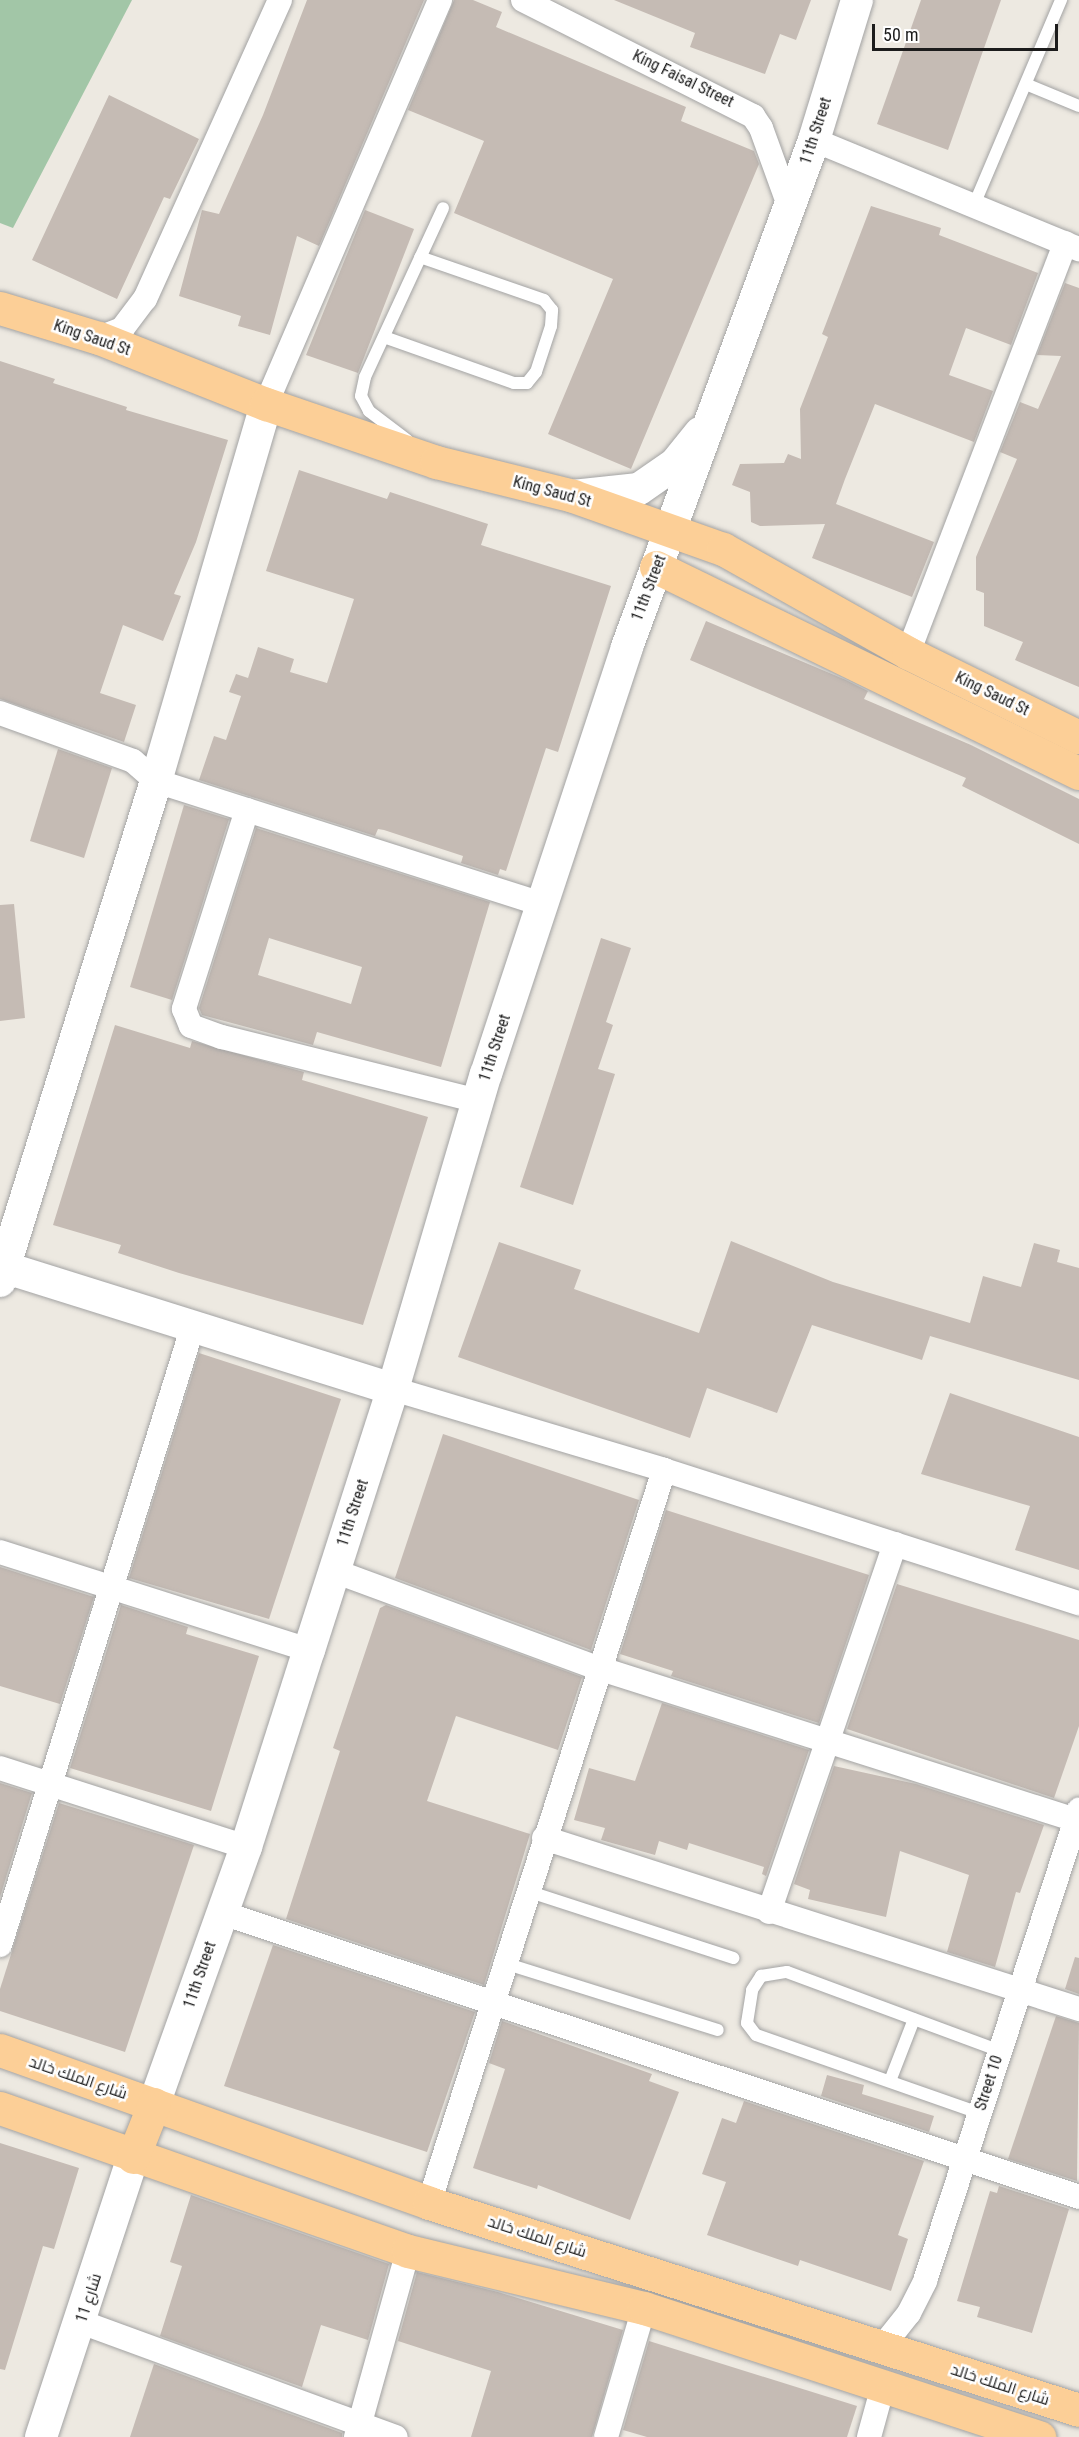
<!DOCTYPE html>
<html>
<head>
<meta charset="utf-8">
<style>
	body { margin:0 }
	#map { position:relative; width:1079px; height:2437px; overflow:hidden; background:#ede9e1; font-family:"Roboto Condensed",Cairo,sans-serif }
	div>[style] { position:absolute }
	[style*='--x'] { left:calc(var(--x)*1px); top:calc(var(--y)*1px); width:calc(var(--w)*1px); rotate:calc(var(--a)*1deg) }
	.cemetery>* { inset:0; background:#a2c6a7 }
	.building>* { inset:0; background:#c5bbb4 }
	.roads { filter:drop-shadow(0 0 2px #a3a3a3) drop-shadow(0 0 2px #a3a3a3) }
	.service>* { height:12px; margin:-6px; padding:0 6px; transform-origin:6px; border-radius:6px; background:#fff }
	.minor>* { height:24px; margin:-12px; padding:0 12px; transform-origin:12px; border-radius:12px; background:#fff }
	.tertiary>* { height:32px; margin:-16px; padding:0 16px; transform-origin:16px; border-radius:16px; background:#fff }
	.primary>* { height:33px; margin:-16.5px; padding:0 16.5px; transform-origin:16.5px; border-radius:16.5px; background:#fccf97 }
	span { translate:-50% -50%; white-space:nowrap; text-align:center; line-height:1.15; -webkit-text-stroke:5px #fff; paint-order:stroke }
	.street-label { font-size:16px; color:#1c1c1c }
	.scale { position:absolute; left:872px; top:24px; width:186px; height:27px; box-sizing:border-box; border:3px solid #1c1c1c; border-top:0; padding-left:8px; font-size:18px; line-height:21px; white-space:nowrap; color:#1c1c1c; -webkit-text-stroke:4px #fff; paint-order:stroke }
</style>
</head>
<body>
<div id="map">
	<div class="cemetery">
		<i style="clip-path:polygon(0 0,132px 0,13px 228px,0 223px)"></i>
	</div>
	<div class="building">
		<i style="clip-path:polygon(307px 0,424px 0,319px 246px,297px 236px,270px 335px,238px 326px,241px 316px,179px 296px,202px 210px,219px 214px,263px 115px)"></i>
		<i style="clip-path:polygon(454px 0,473px 0,502px 12px,496px 27px,686px 107px,681px 121px,754px 151px,759px 164px,631px 469px,548px 434px,613px 279px,454px 213px,484px 141px,408px 110px)"></i>
		<i style="clip-path:polygon(614px 0,811px 0,796px 40px,780px 34px,765px 74px,690px 47px,695px 33px)"></i>
		<i style="clip-path:polygon(921px 0,1001px 0,948px 150px,877px 124px)"></i>
		<i style="clip-path:polygon(109px 95px,199px 139px,170px 199px,164px 197px,117px 299px,32px 260px)"></i>
		<i style="clip-path:polygon(871px 206px,941px 228px,939px 235px,1038px 273px,1011px 345px,966px 328px,949px 375px,993px 391px,974px 442px,875px 404px,845px 479px,836px 504px,934px 542px,912px 597px,812px 558px,825px 524px,760px 526px,751px 522px,750px 492px,732px 485px,740px 464px,784px 463px,788px 454px,801px 459px,800px 409px,828px 337px,822px 334px)"></i>
		<i style="clip-path:polygon(365px 210px,414px 229px,358px 373px,306px 355px)"></i>
		<i style="clip-path:polygon(1065px 283px,1079px 288px,1079px 687px,1015px 660px,1023px 642px,984px 626px,984px 593px,976px 590px,976px 557px,1017px 459px,1000px 452px,1020px 402px,1038px 409px,1061px 356px,1037px 355px)"></i>
		<i style="clip-path:polygon(0 361px,55px 379px,53px 383px,127px 407px,126px 410px,228px 440px,196px 542px,174px 594px,181px 596px,163px 641px,123px 625px,100px 693px,136px 705px,124px 742px,0 699px)"></i>
		<i style="clip-path:polygon(299px 470px,387px 499px,390px 492px,488px 524px,481px 545px,611px 586px,558px 752px,546px 748px,506px 871px,500px 869px,498px 875px,461px 863px,463px 856px,384px 830px,378px 829px,375px 836px,199px 780px,214px 736px,226px 740px,241px 696px,229px 692px,236px 674px,248px 678px,258px 647px,294px 659px,290px 672px,327px 683px,354px 599px,266px 571px)"></i>
		<i style="clip-path:polygon(706px 621px,846px 680px,868px 691px,864px 699px,971px 745px,1079px 799px,1079px 844px,962px 786px,966px 778px,690px 660px)"></i>
		<i style="clip-path:polygon(58px 749px,112px 768px,84px 858px,30px 841px)"></i>
		<i style="clip-path:polygon(184px 805px,229px 819px,172px 1000px,130px 987px)"></i>
		<i style="clip-path:polygon(evenodd,256px 828px,490px 902px,441px 1067px,317px 1032px,313px 1045px,202px 1015px,199px 1008px,256px 828px,269px 938px,362px 967px,351px 1004px,258px 975px,269px 938px)"></i>
		<i style="clip-path:polygon(14px 904px,25px 1018px,0 1021px,0 905px)"></i>
		<i style="clip-path:polygon(601px 938px,631px 948px,606px 1022px,613px 1025px,598px 1069px,615px 1074px,573px 1205px,520px 1187px)"></i>
		<i style="clip-path:polygon(115px 1025px,190px 1048px,192px 1041px,304px 1072px,302px 1080px,428px 1117px,363px 1325px,179px 1273px,118px 1253px,121px 1245px,53px 1225px)"></i>
		<i style="clip-path:polygon(731px 1241px,833px 1282px,970px 1323px,983px 1276px,1021px 1287px,1034px 1243px,1060px 1250px,1057px 1262px,1079px 1268px,1079px 1380px,930px 1336px,922px 1360px,812px 1325px,777px 1413px,707px 1388px,690px 1438px,458px 1357px,499px 1242px,581px 1270px,574px 1289px,699px 1333px)"></i>
		<i style="clip-path:polygon(199px 1353px,341px 1399px,269px 1619px,129px 1578px)"></i>
		<i style="clip-path:polygon(950px 1393px,1079px 1437px,1079px 1570px,1015px 1550px,1030px 1506px,921px 1474px)"></i>
		<i style="clip-path:polygon(443px 1434px,639px 1500px,591px 1650px,395px 1578px)"></i>
		<i style="clip-path:polygon(666px 1510px,869px 1575px,819px 1723px,671px 1676px,673px 1671px,620px 1654px)"></i>
		<i style="clip-path:polygon(0 1567px,94px 1597px,60px 1704px,0 1686px)"></i>
		<i style="clip-path:polygon(897px 1584px,1079px 1640px,1079px 1726px,1054px 1798px,847px 1729px)"></i>
		<i style="clip-path:polygon(121px 1605px,188px 1627px,186px 1634px,259px 1656px,211px 1811px,70px 1768px)"></i>
		<i style="clip-path:polygon(386px 1605px,582px 1677px,558px 1750px,456px 1716px,427px 1801px,530px 1834px,484px 1985px,286px 1919px,340px 1751px,333px 1748px,380px 1608px)"></i>
		<i style="clip-path:polygon(662px 1703px,809px 1750px,766px 1876px,762px 1874px,764px 1867px,689px 1843px,687px 1850px,659px 1841px,655px 1855px,601px 1840px,605px 1828px,574px 1820px,589px 1768px,635px 1781px)"></i>
		<i style="clip-path:polygon(834px 1766px,916px 1784px,1044px 1825px,1020px 1893px,1016px 1892px,995px 1967px,947px 1952px,969px 1875px,900px 1851px,886px 1917px,808px 1899px,810px 1890px,794px 1884px)"></i>
		<i style="clip-path:polygon(0 1783px,32px 1793px,0 1897px)"></i>
		<i style="clip-path:polygon(59px 1803px,194px 1845px,125px 2052px,0 2011px,0 1989px)"></i>
		<i style="clip-path:polygon(273px 1945px,475px 2012px,427px 2152px,224px 2086px)"></i>
		<i style="clip-path:polygon(1075px 1957px,1079px 1958px,1079px 1994px,1065px 1989px)"></i>
		<i style="clip-path:polygon(1056px 2016px,1079px 2023px,1077px 2181px,1008px 2159px)"></i>
		<i style="clip-path:polygon(502px 2021px,652px 2074px,649px 2081px,679px 2092px,630px 2220px,538px 2185px,537px 2189px,473px 2168px,505px 2069px,489px 2063px)"></i>
		<i style="clip-path:polygon(827px 2075px,864px 2085px,862px 2094px,934px 2116px,929px 2132px,821px 2096px)"></i>
		<i style="clip-path:polygon(744px 2101px,924px 2161px,898px 2235px,908px 2239px,891px 2291px,800px 2260px,798px 2266px,707px 2235px,726px 2182px,702px 2174px,722px 2118px,736px 2123px)"></i>
		<i style="clip-path:polygon(0 2143px,79px 2168px,54px 2249px,43px 2246px,5px 2370px,0 2369px)"></i>
		<i style="clip-path:polygon(999px 2186px,1069px 2209px,1032px 2333px,977px 2317px,980px 2307px,957px 2301px,990px 2191px,997px 2193px)"></i>
		<i style="clip-path:polygon(191px 2195px,389px 2264px,368px 2340px,321px 2325px,302px 2387px,160px 2336px,182px 2266px,170px 2262px)"></i>
		<i style="clip-path:polygon(417px 2272px,498px 2292px,623px 2330px,592px 2437px,471px 2437px,491px 2371px,398px 2341px)"></i>
		<i style="clip-path:polygon(649px 2341px,857px 2406px,847px 2437px,647px 2437px,623px 2430px)"></i>
		<i style="clip-path:polygon(154px 2364px,342px 2433px,342px 2437px,130px 2437px)"></i>
	</div>
	<div class="roads">
		<div class="service">
			<i style="--x:1028;--y:85;--w:55;--a:22.4"></i>
			<i style="--x:974;--y:205;--w:223;--a:-67"></i>
			<i style="--x:384;--y:337;--w:138;--a:19.5"></i>
			<i style="--x:514;--y:383;--w:13;--a:0"></i>
			<i style="--x:527;--y:383;--w:14;--a:-51"></i>
			<i style="--x:536;--y:372;--w:48;--a:-71.9"></i>
			<i style="--x:551;--y:326;--w:16;--a:-86"></i>
			<i style="--x:552;--y:310;--w:13;--a:-129"></i>
			<i style="--x:544;--y:300;--w:131;--a:-160.9"></i>
			<i style="--x:407;--y:440;--w:48;--a:-142.7"></i>
			<i style="--x:369;--y:411;--w:17;--a:-118"></i>
			<i style="--x:361;--y:396;--w:19;--a:-78"></i>
			<i style="--x:365;--y:377;--w:186;--a:-65.2"></i>
			<i style="--x:527;--y:1891;--w:217;--a:18"></i>
			<i style="--x:504;--y:1963;--w:224;--a:17.4"></i>
			<i style="--x:890;--y:2081;--w:66;--a:-68.8"></i>
			<i style="--x:979;--y:2113;--w:236;--a:-160.7"></i>
			<i style="--x:756;--y:2035;--w:15;--a:-127"></i>
			<i style="--x:747;--y:2023;--w:33;--a:-81"></i>
			<i style="--x:752;--y:1990;--w:17;--a:-57"></i>
			<i style="--x:761;--y:1976;--w:26;--a:-9"></i>
			<i style="--x:787;--y:1972;--w:227;--a:20.3"></i>
		</div>
		<div class="minor">
			<i style="--x:523;--y:0;--w:258;--a:26.8"></i>
			<i style="--x:753;--y:116;--w:14;--a:56"></i>
			<i style="--x:761;--y:128;--w:85;--a:70.1"></i>
			<i style="--x:814;--y:140;--w:287;--a:22.4"></i>
			<i style="--x:99;--y:338;--w:25;--a:-21"></i>
			<i style="--x:122;--y:329;--w:38;--a:-53"></i>
			<i style="--x:145;--y:299;--w:328;--a:-65.7"></i>
			<i style="--x:266;--y:404;--w:440;--a:-66.7"></i>
			<i style="--x:908;--y:653;--w:439;--a:-69"></i>
			<i style="--x:0;--y:713;--w:141;--a:19.8"></i>
			<i style="--x:133;--y:761;--w:30;--a:41"></i>
			<i style="--x:156;--y:781;--w:405;--a:17.7"></i>
			<i style="--x:247;--y:810;--w:209;--a:107.6"></i>
			<i style="--x:184;--y:1009;--w:18;--a:68"></i>
			<i style="--x:191;--y:1026;--w:33;--a:20"></i>
			<i style="--x:222;--y:1037;--w:264;--a:14"></i>
			<i style="--x:393;--y:1389;--w:283;--a:16.6"></i>
			<i style="--x:664;--y:1470;--w:436;--a:17.8"></i>
			<i style="--x:0;--y:1552;--w:324;--a:17.6"></i>
			<i style="--x:334;--y:1571;--w:281;--a:20.2"></i>
			<i style="--x:598;--y:1668;--w:505;--a:17.65"></i>
			<i style="--x:0;--y:1768;--w:258;--a:17.8"></i>
			<i style="--x:544;--y:1838;--w:562;--a:17.73"></i>
			<i style="--x:769;--y:1912;--w:389;--a:-71.1"></i>
			<i style="--x:222;--y:1913;--w:903;--a:18.33"></i>
			<i style="--x:0;--y:1945;--w:645;--a:-72.69"></i>
			<i style="--x:429;--y:2203;--w:770;--a:-72.22"></i>
			<i style="--x:81;--y:2322;--w:335;--a:20.1"></i>
			<i style="--x:882;--y:2347;--w:43;--a:-51.5"></i>
			<i style="--x:909;--y:2313;--w:36;--a:-63"></i>
			<i style="--x:925;--y:2281;--w:496;--a:-71.9"></i>
			<i style="--x:356;--y:2437;--w:193;--a:-74.4"></i>
			<i style="--x:606;--y:2437;--w:134;--a:-73.6"></i>
			<i style="--x:869;--y:2437;--w:53;--a:-74.6"></i>
		</div>
		<div class="tertiary">
			<i style="--x:573;--y:496;--w:66;--a:-6.1"></i>
			<i style="--x:639;--y:489;--w:44;--a:-34.8"></i>
			<i style="--x:675;--y:464;--w:40;--a:-51"></i>
			<i style="--x:0;--y:1266;--w:412;--a:17.4"></i>
			<i style="--x:0;--y:1281;--w:524;--a:-72.67"></i>
			<i style="--x:156;--y:781;--w:393;--a:-73.7"></i>
			<i style="--x:154;--y:2104;--w:273;--a:-70.3"></i>
			<i style="--x:246;--y:1847;--w:207;--a:-72.3"></i>
			<i style="--x:309;--y:1650;--w:274;--a:-72.2"></i>
			<i style="--x:393;--y:1389;--w:328;--a:-73.6"></i>
			<i style="--x:486;--y:1074;--w:450;--a:-71.7"></i>
			<i style="--x:627;--y:647;--w:540;--a:-69.75"></i>
			<i style="--x:814;--y:140;--w:146;--a:-72.9"></i>
			<i style="--x:41;--y:2437;--w:295;--a:-71.8"></i>
		</div>
		<div class="primary">
			<i style="--x:0;--y:308;--w:103;--a:16.9"></i>
			<i style="--x:99;--y:338;--w:180;--a:21.6"></i>
			<i style="--x:266;--y:404;--w:180;--a:18.8"></i>
			<i style="--x:436;--y:462;--w:141;--a:13.9"></i>
			<i style="--x:573;--y:496;--w:159;--a:19.5"></i>
			<i style="--x:723;--y:549;--w:212;--a:29.3"></i>
			<i style="--x:908;--y:653;--w:191;--a:26.2"></i>
			<i style="--x:656;--y:567;--w:470;--a:26"></i>
			<i style="--x:0;--y:2050;--w:455;--a:19.6"></i>
			<i style="--x:429;--y:2203;--w:682;--a:17.66"></i>
			<i style="--x:0;--y:2108;--w:432;--a:19.3"></i>
			<i style="--x:408;--y:2251;--w:243;--a:13.6"></i>
			<i style="--x:644;--y:2308;--w:416;--a:18.1"></i>
			<i style="--x:133;--y:2157;--w:57;--a:-68.4"></i>
		</div>
	</div>
	<div class="street-label">
		<span style="left:683px;top:79px;rotate:26deg">King Faisal Street</span>
		<span style="left:816px;top:131px;rotate:-72deg">11th Street</span>
		<span style="left:92px;top:338px;rotate:19deg">King Saud St</span>
		<span style="left:552px;top:492px;rotate:15deg">King Saud St</span>
		<span style="left:649px;top:588px;rotate:-69deg">11th Street</span>
		<span style="left:992px;top:694px;rotate:26deg">King Saud St</span>
		<span style="left:495px;top:1048px;rotate:-72deg">11th Street</span>
		<span style="left:353px;top:1513px;rotate:-72deg">11th Street</span>
		<span style="left:200px;top:1975px;rotate:-71deg">11th Street</span>
		<span style="left:78px;top:2078px;rotate:19deg">شارع الملك خالد</span>
		<span style="left:989px;top:2083px;rotate:-72deg">Street 10</span>
		<span style="left:537px;top:2237px;rotate:18deg">شارع الملك خالد</span>
		<span style="left:89px;top:2298px;rotate:-72deg">شارع 11</span>
		<span style="left:1000px;top:2385px;rotate:18deg">شارع الملك خالد</span>
	</div>
	<div class="scale">50 m</div>
</div>
</body>
</html>
